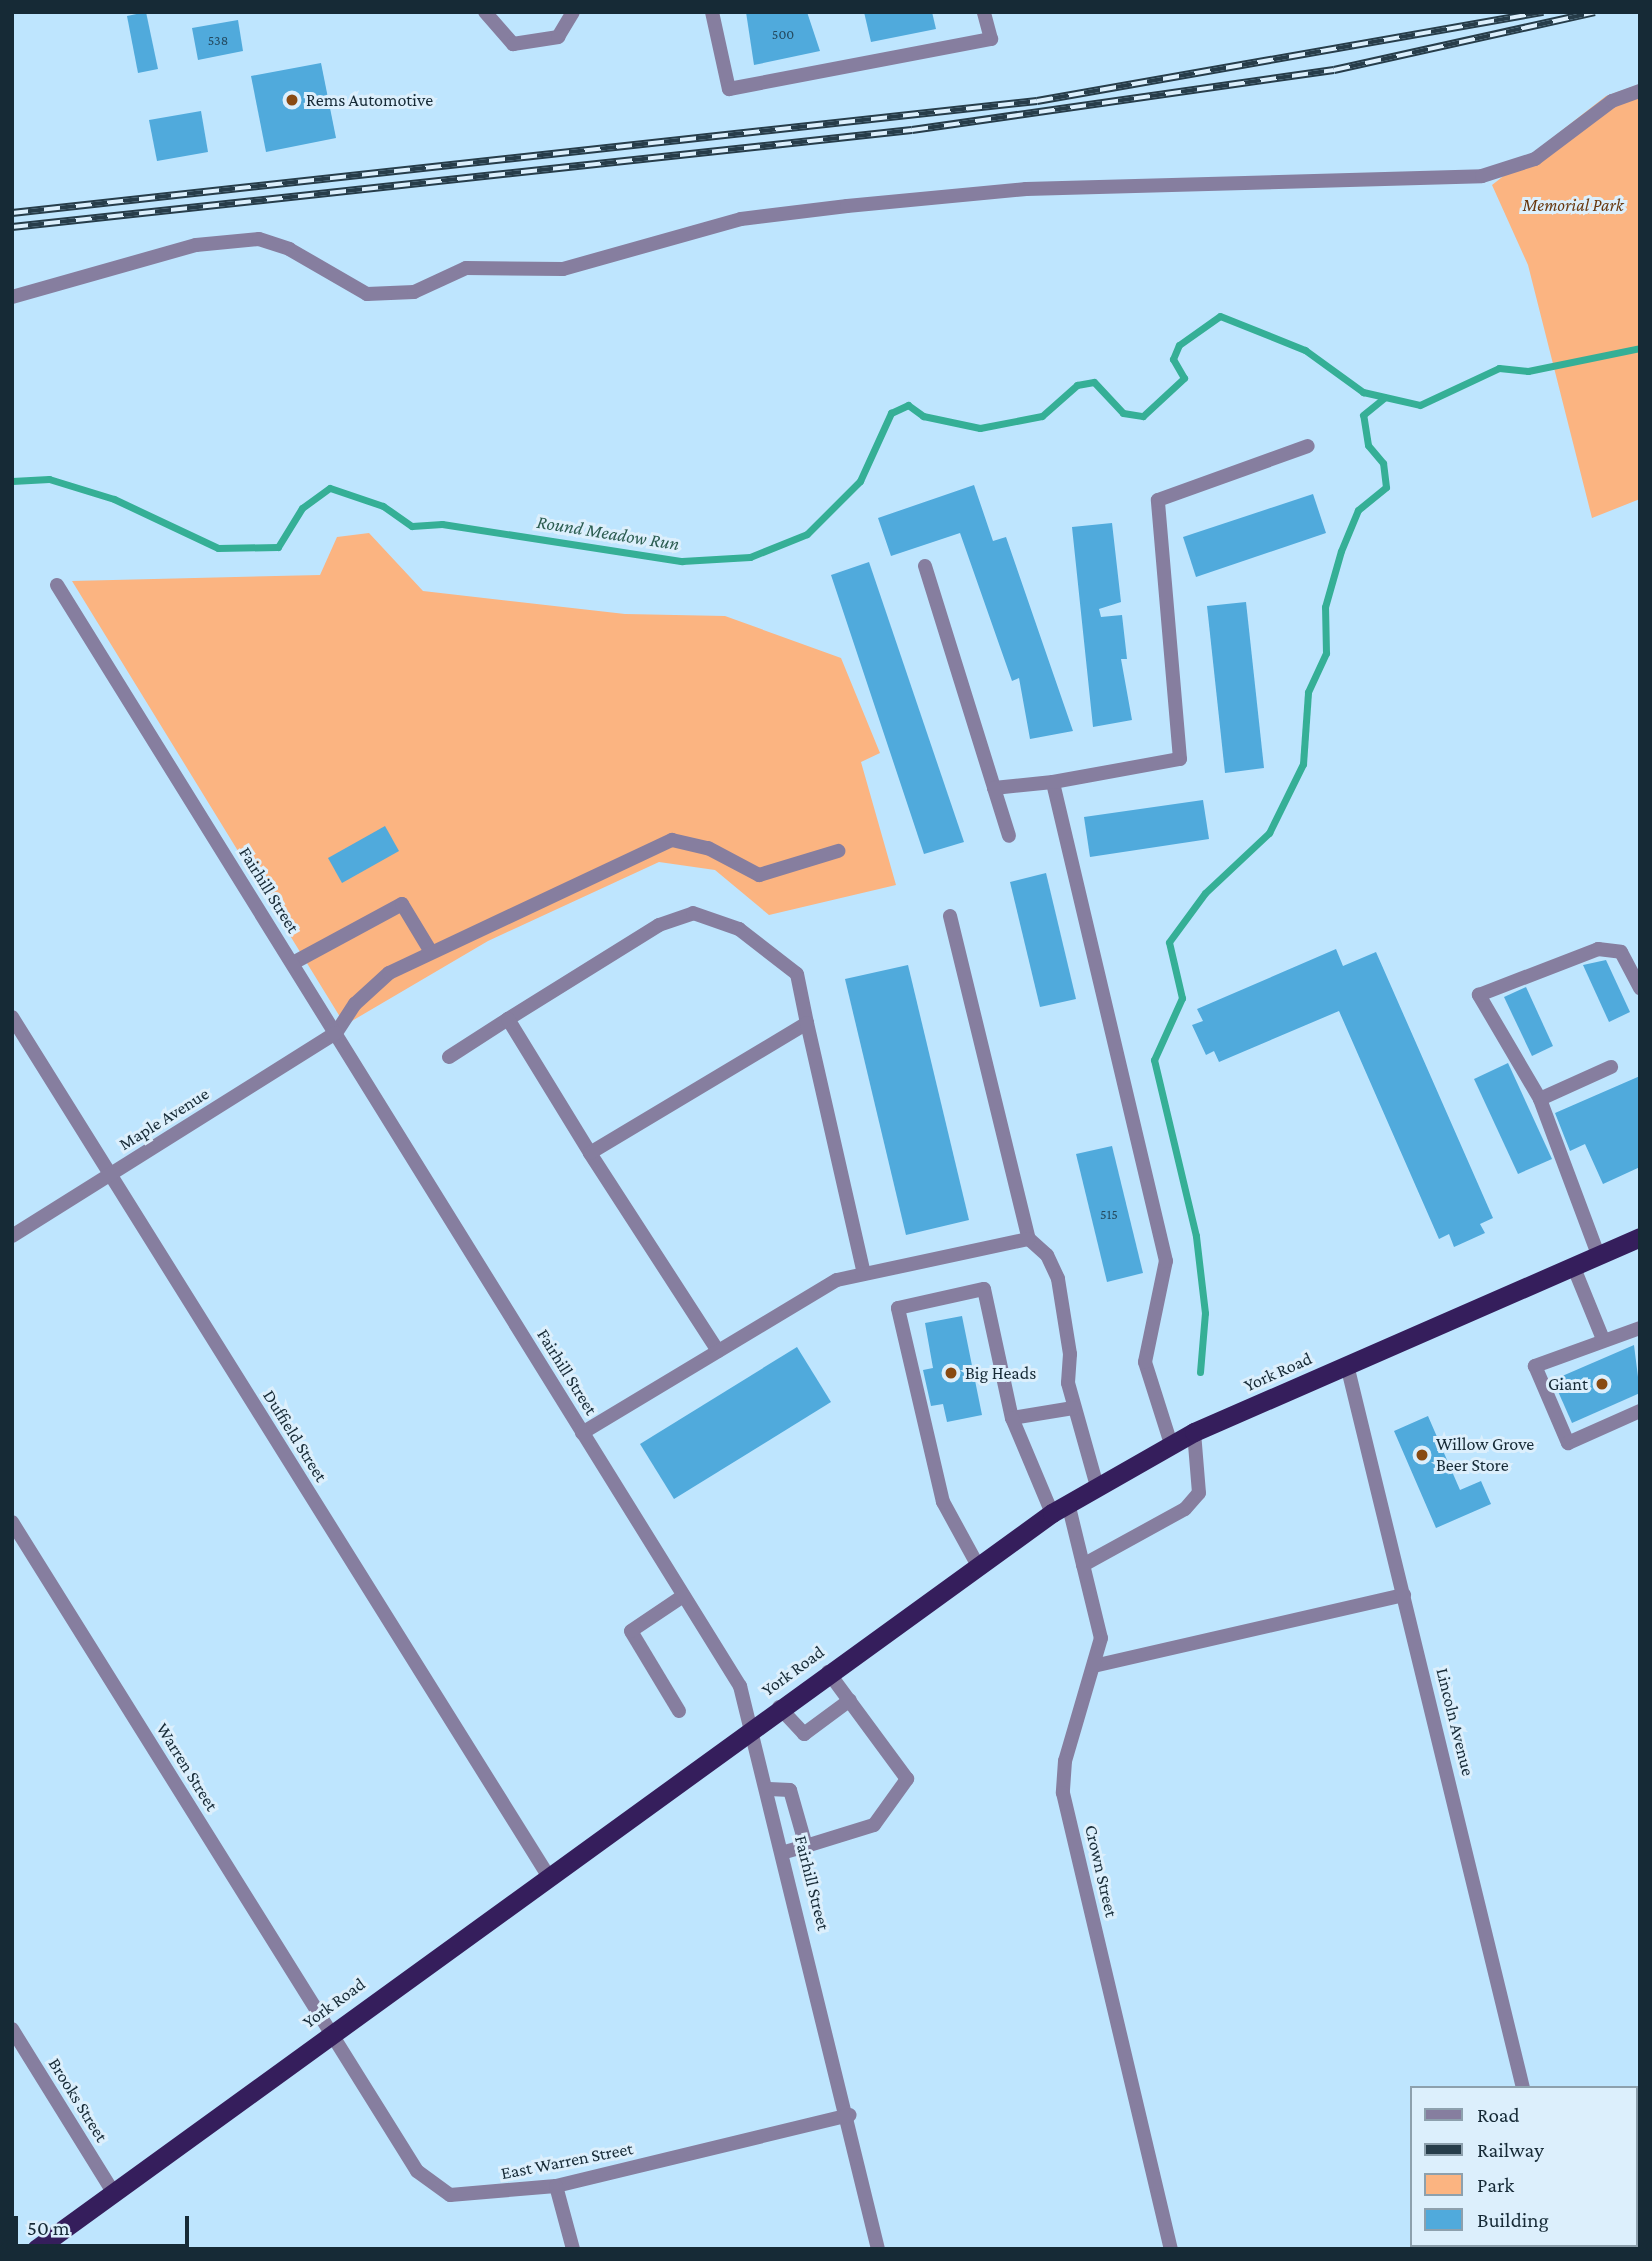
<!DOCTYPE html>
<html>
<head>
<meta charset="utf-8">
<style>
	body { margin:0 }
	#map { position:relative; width:1652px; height:2261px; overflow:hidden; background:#bee5fe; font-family:"Crimson Pro",serif }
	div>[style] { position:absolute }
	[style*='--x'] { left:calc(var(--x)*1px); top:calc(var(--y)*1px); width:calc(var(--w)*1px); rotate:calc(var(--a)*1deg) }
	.green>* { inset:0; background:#fbb481 }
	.stream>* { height:7px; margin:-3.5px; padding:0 3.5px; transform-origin:3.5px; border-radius:3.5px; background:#35af96 }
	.building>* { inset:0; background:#50aadc }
	.service>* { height:14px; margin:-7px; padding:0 7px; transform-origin:7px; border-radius:7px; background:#867e9f }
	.minor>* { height:14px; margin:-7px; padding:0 7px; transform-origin:7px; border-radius:7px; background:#867e9f }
	.trunk>* { height:19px; margin:-9.5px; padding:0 9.5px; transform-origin:9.5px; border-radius:9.5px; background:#351e5c }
	.rail>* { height:8px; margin-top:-4px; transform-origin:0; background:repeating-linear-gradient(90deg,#dceffc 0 16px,#273d4a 0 32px); box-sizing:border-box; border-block:2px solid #273d4a }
	.dots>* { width:19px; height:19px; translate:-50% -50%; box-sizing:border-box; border:4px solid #dceffc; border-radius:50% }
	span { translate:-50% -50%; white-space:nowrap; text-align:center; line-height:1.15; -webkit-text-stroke:6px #dceffc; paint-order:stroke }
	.number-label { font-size:14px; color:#244a60 }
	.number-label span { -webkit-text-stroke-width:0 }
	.poi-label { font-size:18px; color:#162a36 }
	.left { translate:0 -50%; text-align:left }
	.right { translate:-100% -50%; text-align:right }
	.park-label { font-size:18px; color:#68380f; font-style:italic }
	.street-label { font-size:18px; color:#162a36 }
	.water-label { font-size:19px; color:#2b5c50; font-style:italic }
	.frame { position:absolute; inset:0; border:14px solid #162a36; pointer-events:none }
	.legend { position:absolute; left:1410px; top:2086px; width:228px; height:161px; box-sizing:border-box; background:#dceffc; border:2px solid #8da0ad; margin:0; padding:9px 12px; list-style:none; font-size:21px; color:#162a36 }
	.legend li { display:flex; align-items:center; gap:14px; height:35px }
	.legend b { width:35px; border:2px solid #8da0ad }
	.scale { position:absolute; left:14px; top:2216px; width:175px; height:32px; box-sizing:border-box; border:4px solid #162a36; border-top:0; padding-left:9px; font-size:21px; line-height:24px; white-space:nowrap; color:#162a36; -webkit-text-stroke:5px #dceffc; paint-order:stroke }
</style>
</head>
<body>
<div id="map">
	<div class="green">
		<i style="clip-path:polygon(1640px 84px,1640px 499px,1592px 518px,1528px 265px,1492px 185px,1606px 96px)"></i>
		<i style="clip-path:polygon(369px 533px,423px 591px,625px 614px,725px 616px,841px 658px,880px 753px,861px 762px,896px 885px,769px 915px,715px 870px,659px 862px,488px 941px,345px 1025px,72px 581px,320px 575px,337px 537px)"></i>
	</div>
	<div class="stream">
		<i style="--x:12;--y:481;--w:37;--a:-3"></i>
		<i style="--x:49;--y:479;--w:68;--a:17.1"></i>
		<i style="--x:114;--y:499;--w:115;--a:25.2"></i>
		<i style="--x:218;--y:548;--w:60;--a:-1"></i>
		<i style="--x:278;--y:547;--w:46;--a:-58.4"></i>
		<i style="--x:302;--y:508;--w:34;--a:-36"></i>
		<i style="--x:330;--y:488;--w:56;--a:18.8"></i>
		<i style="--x:383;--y:506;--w:35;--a:35"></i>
		<i style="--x:412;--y:526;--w:30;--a:-4"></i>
		<i style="--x:442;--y:524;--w:243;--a:8.8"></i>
		<i style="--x:682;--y:561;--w:68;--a:-3.4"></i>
		<i style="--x:750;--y:557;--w:61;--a:-22"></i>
		<i style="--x:807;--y:534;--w:75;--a:-45"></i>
		<i style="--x:860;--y:481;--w:75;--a:-65.5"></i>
		<i style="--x:891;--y:413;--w:19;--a:-25"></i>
		<i style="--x:908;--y:405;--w:19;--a:36"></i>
		<i style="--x:923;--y:416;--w:58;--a:11.9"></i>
		<i style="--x:980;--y:428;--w:63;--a:-11"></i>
		<i style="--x:1042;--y:416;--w:47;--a:-41.5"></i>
		<i style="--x:1077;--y:385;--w:17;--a:-10"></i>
		<i style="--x:1094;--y:382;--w:42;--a:46.9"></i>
		<i style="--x:1123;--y:413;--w:20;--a:9"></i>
		<i style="--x:1143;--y:416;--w:56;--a:-42.8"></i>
		<i style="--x:1184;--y:378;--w:22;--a:-120"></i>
		<i style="--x:1173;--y:359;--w:15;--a:-67"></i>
		<i style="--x:1179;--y:345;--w:50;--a:-35.3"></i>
		<i style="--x:1220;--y:316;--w:92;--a:21.8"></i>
		<i style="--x:1305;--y:350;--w:72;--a:35.9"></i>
		<i style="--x:1363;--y:392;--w:58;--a:12.8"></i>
		<i style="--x:1420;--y:405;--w:87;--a:-25.1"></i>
		<i style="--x:1499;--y:368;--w:29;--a:6"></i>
		<i style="--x:1528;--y:371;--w:114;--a:-11.6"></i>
		<i style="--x:1200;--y:1372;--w:59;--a:-85.2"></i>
		<i style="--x:1205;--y:1313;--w:78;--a:-96.7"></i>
		<i style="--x:1196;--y:1236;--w:181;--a:-103.4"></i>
		<i style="--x:1154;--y:1060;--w:68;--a:-65.7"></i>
		<i style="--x:1182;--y:998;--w:57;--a:-103.1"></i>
		<i style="--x:1169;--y:942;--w:61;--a:-53.7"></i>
		<i style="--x:1205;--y:893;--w:88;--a:-43.2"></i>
		<i style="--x:1269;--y:833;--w:77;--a:-63.8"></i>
		<i style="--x:1303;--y:764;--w:72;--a:-86"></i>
		<i style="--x:1308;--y:692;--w:43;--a:-65.2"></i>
		<i style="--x:1326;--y:653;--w:46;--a:-91.2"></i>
		<i style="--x:1325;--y:607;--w:58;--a:-74.1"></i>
		<i style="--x:1341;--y:551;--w:44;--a:-67.5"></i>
		<i style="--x:1358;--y:510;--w:36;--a:-39"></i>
		<i style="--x:1386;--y:487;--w:24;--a:-97"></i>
		<i style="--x:1383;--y:463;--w:23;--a:-130"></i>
		<i style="--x:1368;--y:445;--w:30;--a:-99"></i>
		<i style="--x:1363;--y:415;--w:28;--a:-39"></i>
	</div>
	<div class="building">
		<i style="clip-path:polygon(146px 12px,158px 69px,138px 73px,127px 16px)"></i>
		<i style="clip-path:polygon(746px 12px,807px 12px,820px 51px,754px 65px)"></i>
		<i style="clip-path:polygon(864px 12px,932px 12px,936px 29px,871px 42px)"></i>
		<i style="clip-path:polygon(238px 20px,243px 51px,198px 60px,192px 28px)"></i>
		<i style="clip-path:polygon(321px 63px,336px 138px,266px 152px,251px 76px)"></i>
		<i style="clip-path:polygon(201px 111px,208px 152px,157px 161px,149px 120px)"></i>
		<i style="clip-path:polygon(974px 485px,993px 541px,1006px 537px,1073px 731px,1030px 739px,1019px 678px,1012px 681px,960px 533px,891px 556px,878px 518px)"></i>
		<i style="clip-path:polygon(1313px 494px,1326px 533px,1196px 577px,1183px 537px)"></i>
		<i style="clip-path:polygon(1112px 523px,1121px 602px,1099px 609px,1101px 617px,1122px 615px,1127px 659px,1121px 659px,1132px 720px,1093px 727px,1072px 527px)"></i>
		<i style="clip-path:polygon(869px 562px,964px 842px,924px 854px,831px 575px)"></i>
		<i style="clip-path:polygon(1246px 602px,1264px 768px,1225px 773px,1207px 606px)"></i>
		<i style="clip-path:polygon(1203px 800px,1209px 839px,1090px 857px,1084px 817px)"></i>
		<i style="clip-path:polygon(385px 826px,399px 851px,342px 883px,328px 858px)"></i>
		<i style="clip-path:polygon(1046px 873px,1076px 999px,1040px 1007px,1010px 882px)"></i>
		<i style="clip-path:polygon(1336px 949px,1343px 966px,1376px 952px,1493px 1218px,1480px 1224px,1485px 1233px,1454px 1247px,1449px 1234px,1439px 1239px,1339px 1011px,1219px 1062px,1214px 1051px,1206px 1055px,1192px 1025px,1203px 1021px,1197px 1009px)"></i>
		<i style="clip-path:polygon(1606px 960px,1630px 1012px,1609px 1022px,1583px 965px)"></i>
		<i style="clip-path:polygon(908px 965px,969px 1220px,906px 1235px,845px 979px)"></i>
		<i style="clip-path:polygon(1526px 987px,1553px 1046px,1532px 1056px,1504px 997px)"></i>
		<i style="clip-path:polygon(1508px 1063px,1552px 1159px,1518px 1174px,1474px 1079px)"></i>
		<i style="clip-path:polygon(1640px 1076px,1640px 1167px,1603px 1184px,1585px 1144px,1570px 1151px,1555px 1113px)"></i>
		<i style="clip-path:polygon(1112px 1146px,1143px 1273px,1107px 1282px,1076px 1154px)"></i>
		<i style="clip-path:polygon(962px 1316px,982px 1415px,947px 1422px,943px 1404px,931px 1406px,923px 1370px,933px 1368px,925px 1323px)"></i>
		<i style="clip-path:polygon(1634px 1345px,1640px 1393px,1572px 1423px,1553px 1380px)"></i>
		<i style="clip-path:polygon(797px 1347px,831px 1402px,674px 1499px,640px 1444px)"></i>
		<i style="clip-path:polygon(1428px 1416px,1460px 1490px,1481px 1481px,1491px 1504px,1436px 1528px,1394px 1431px)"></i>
	</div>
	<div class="service">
		<i style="--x:485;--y:12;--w:43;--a:48.8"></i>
		<i style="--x:513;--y:44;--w:46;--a:-8.8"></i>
		<i style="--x:558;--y:37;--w:29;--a:-59"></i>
		<i style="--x:712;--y:12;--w:79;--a:77.6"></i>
		<i style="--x:729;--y:89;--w:267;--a:-10.8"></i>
		<i style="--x:991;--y:39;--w:28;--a:-105"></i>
		<i style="--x:12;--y:297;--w:191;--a:-15.8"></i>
		<i style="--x:196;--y:245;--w:63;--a:-5.4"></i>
		<i style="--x:259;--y:239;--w:32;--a:18"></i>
		<i style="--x:289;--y:249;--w:90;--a:30"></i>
		<i style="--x:367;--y:294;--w:47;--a:-2.4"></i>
		<i style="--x:414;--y:292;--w:57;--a:-24.8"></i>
		<i style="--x:466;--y:268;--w:97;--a:0.6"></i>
		<i style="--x:563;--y:269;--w:185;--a:-15.7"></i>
		<i style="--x:741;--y:219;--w:107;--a:-7"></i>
		<i style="--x:847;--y:206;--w:180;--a:-5.4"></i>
		<i style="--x:1026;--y:189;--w:456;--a:-1.6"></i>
		<i style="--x:1482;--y:176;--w:56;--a:-17.8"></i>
		<i style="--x:1535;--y:159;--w:96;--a:-37"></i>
		<i style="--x:1612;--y:101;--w:30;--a:-20"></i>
		<i style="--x:925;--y:566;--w:232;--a:72.7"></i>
		<i style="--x:994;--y:788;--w:59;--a:-5.8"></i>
		<i style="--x:994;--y:788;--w:50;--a:72.6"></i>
		<i style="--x:950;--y:916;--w:333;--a:76.3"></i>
		<i style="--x:1029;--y:1239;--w:24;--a:42"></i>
		<i style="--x:1047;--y:1255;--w:26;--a:65"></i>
		<i style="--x:1058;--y:1279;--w:76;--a:80.9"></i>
		<i style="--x:1070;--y:1354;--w:29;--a:94"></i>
		<i style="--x:1068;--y:1383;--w:107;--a:74.3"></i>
		<i style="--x:293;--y:963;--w:124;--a:-28.4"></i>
		<i style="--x:402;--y:904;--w:56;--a:58.9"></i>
		<i style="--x:508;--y:1019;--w:178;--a:-31.9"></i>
		<i style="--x:659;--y:925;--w:36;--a:-19"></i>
		<i style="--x:693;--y:913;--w:49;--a:19.2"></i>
		<i style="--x:739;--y:929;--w:73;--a:37.8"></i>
		<i style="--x:797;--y:974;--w:50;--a:78.5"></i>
		<i style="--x:336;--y:1033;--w:35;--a:-57"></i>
		<i style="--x:355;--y:1004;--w:46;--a:-42.4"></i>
		<i style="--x:389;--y:973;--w:313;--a:-25.2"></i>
		<i style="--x:672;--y:840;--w:37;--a:13"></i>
		<i style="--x:708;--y:848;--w:58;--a:27.9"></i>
		<i style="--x:759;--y:875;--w:83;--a:-16.9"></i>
		<i style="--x:449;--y:1057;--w:70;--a:-32.8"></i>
		<i style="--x:508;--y:1019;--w:157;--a:58.5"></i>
		<i style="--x:1540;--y:1099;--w:121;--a:-120.4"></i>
		<i style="--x:1479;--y:995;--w:128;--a:-21.1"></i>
		<i style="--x:1598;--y:949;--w:23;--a:7"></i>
		<i style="--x:1621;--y:952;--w:41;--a:62.2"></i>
		<i style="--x:1599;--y:1257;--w:169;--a:-110.5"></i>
		<i style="--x:1540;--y:1099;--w:78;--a:-24.3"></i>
		<i style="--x:1574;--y:1268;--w:77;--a:67.8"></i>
		<i style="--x:1640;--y:1328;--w:112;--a:160.1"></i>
		<i style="--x:1535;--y:1366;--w:84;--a:66.8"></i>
		<i style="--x:1568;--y:1443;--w:79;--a:-24"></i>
		<i style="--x:718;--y:1351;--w:236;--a:-122.9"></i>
		<i style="--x:590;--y:1153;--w:253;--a:-30.9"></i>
		<i style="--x:807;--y:1023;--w:257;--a:77.2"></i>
		<i style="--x:1012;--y:1418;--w:62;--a:-9.3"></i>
		<i style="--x:582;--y:1433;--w:297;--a:-31"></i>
		<i style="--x:837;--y:1280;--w:196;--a:-12.1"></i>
		<i style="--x:1171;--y:1444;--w:86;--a:-107.6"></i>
		<i style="--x:1145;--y:1362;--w:103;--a:-78.3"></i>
		<i style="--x:1166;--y:1261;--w:492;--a:-103.3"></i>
		<i style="--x:1053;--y:782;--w:129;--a:-10.3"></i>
		<i style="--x:1180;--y:759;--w:260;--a:-94.9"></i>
		<i style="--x:1158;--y:500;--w:159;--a:-19.8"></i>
		<i style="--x:977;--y:1564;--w:71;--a:-118.7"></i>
		<i style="--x:943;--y:1502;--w:199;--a:-103.1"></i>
		<i style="--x:898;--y:1308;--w:88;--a:-12.5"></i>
		<i style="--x:984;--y:1289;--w:132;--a:77.8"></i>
		<i style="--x:1012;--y:1418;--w:103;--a:67.2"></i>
		<i style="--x:1083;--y:1565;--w:116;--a:-28.8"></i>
		<i style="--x:1185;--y:1509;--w:21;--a:-49"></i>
		<i style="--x:1199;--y:1493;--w:61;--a:-94.7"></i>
		<i style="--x:1098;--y:1665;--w:314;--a:-12.9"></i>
		<i style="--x:779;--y:1707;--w:37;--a:47"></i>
		<i style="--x:804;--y:1734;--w:57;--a:-36.5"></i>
		<i style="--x:679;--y:1711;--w:93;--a:-121"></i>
		<i style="--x:631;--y:1631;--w:63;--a:-33.9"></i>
		<i style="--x:769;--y:1789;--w:21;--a:3"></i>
		<i style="--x:790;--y:1790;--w:58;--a:74.1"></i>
		<i style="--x:806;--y:1846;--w:22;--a:164"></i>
		<i style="--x:806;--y:1846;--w:71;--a:-17.2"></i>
		<i style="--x:874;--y:1825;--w:57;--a:-54.3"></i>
		<i style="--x:907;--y:1779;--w:133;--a:-126.4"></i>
	</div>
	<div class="minor">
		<i style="--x:57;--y:585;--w:1296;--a:58.19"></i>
		<i style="--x:740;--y:1686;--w:580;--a:76.23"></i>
		<i style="--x:12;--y:1017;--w:1010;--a:58.02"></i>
		<i style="--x:12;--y:1236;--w:382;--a:-32.1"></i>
		<i style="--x:1347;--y:1365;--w:744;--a:76.32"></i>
		<i style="--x:1068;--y:1503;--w:139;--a:76.3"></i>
		<i style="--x:1101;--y:1638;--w:128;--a:106.3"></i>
		<i style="--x:1065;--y:1761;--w:32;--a:94"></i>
		<i style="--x:1063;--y:1793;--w:469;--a:76.7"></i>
		<i style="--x:12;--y:1522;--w:765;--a:58.03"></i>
		<i style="--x:417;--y:2171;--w:41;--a:36"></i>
		<i style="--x:450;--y:2195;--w:106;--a:-4.9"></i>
		<i style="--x:556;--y:2186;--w:302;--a:-13.6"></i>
		<i style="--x:12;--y:2029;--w:190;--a:58.2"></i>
		<i style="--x:556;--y:2186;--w:65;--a:74.9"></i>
		<i style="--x:1562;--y:2245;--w:4;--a:90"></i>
	</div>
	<div class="trunk">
		<i style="--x:36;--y:2249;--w:1255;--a:-35.92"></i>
		<i style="--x:1052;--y:1513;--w:163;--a:-29.7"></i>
		<i style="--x:1194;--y:1432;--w:487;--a:-23.6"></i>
	</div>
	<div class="rail">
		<i style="--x:12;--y:213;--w:1031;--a:-6.24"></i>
		<i style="--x:1037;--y:101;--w:514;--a:-9.98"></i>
		<i style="--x:12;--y:227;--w:905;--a:-6.15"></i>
		<i style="--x:912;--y:130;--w:426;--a:-8.1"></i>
		<i style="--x:1334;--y:70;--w:267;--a:-12.5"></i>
	</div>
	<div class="dots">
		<i style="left:292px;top:100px;background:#894a12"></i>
		<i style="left:951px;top:1373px;background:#894a12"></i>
		<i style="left:1602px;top:1384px;background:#894a12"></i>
		<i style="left:1422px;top:1455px;background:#894a12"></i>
	</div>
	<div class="number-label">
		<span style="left:783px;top:34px">500</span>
		<span style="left:218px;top:40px">538</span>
		<span style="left:1109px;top:1214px">515</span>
	</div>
	<div class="poi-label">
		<span class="left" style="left:306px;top:100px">Rems Automotive</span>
		<span class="left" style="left:965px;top:1373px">Big Heads</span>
		<span class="right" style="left:1588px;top:1384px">Giant</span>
		<span class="left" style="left:1436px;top:1455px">Willow Grove<br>Beer Store</span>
	</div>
	<div class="park-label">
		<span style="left:1573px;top:205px">Memorial Park</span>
	</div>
	<div class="street-label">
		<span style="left:269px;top:890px;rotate:58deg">Fairhill Street</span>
		<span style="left:164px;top:1119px;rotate:-32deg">Maple Avenue</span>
		<span style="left:567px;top:1372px;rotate:58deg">Fairhill Street</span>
		<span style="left:1278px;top:1372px;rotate:-24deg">York Road</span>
		<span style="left:295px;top:1436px;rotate:58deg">Duffield Street</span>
		<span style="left:793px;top:1671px;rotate:-36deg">York Road</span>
		<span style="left:1455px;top:1722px;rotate:76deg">Lincoln Avenue</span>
		<span style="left:187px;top:1767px;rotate:58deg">Warren Street</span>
		<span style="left:1101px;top:1871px;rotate:77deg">Crown Street</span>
		<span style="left:812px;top:1883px;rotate:76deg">Fairhill Street</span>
		<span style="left:334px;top:2003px;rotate:-36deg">York Road</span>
		<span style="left:78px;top:2100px;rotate:58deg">Brooks Street</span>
		<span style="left:567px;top:2161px;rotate:-11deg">East Warren Street</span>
	</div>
	<div class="water-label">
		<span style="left:608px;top:533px;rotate:9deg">Round Meadow Run</span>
	</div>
	<div class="frame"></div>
	<ul class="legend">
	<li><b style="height:9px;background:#867e9f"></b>Road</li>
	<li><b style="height:9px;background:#273d4a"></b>Railway</li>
	<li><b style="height:19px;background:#fbb481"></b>Park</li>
	<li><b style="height:19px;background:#50aadc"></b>Building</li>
	</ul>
	<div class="scale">50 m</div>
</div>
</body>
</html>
